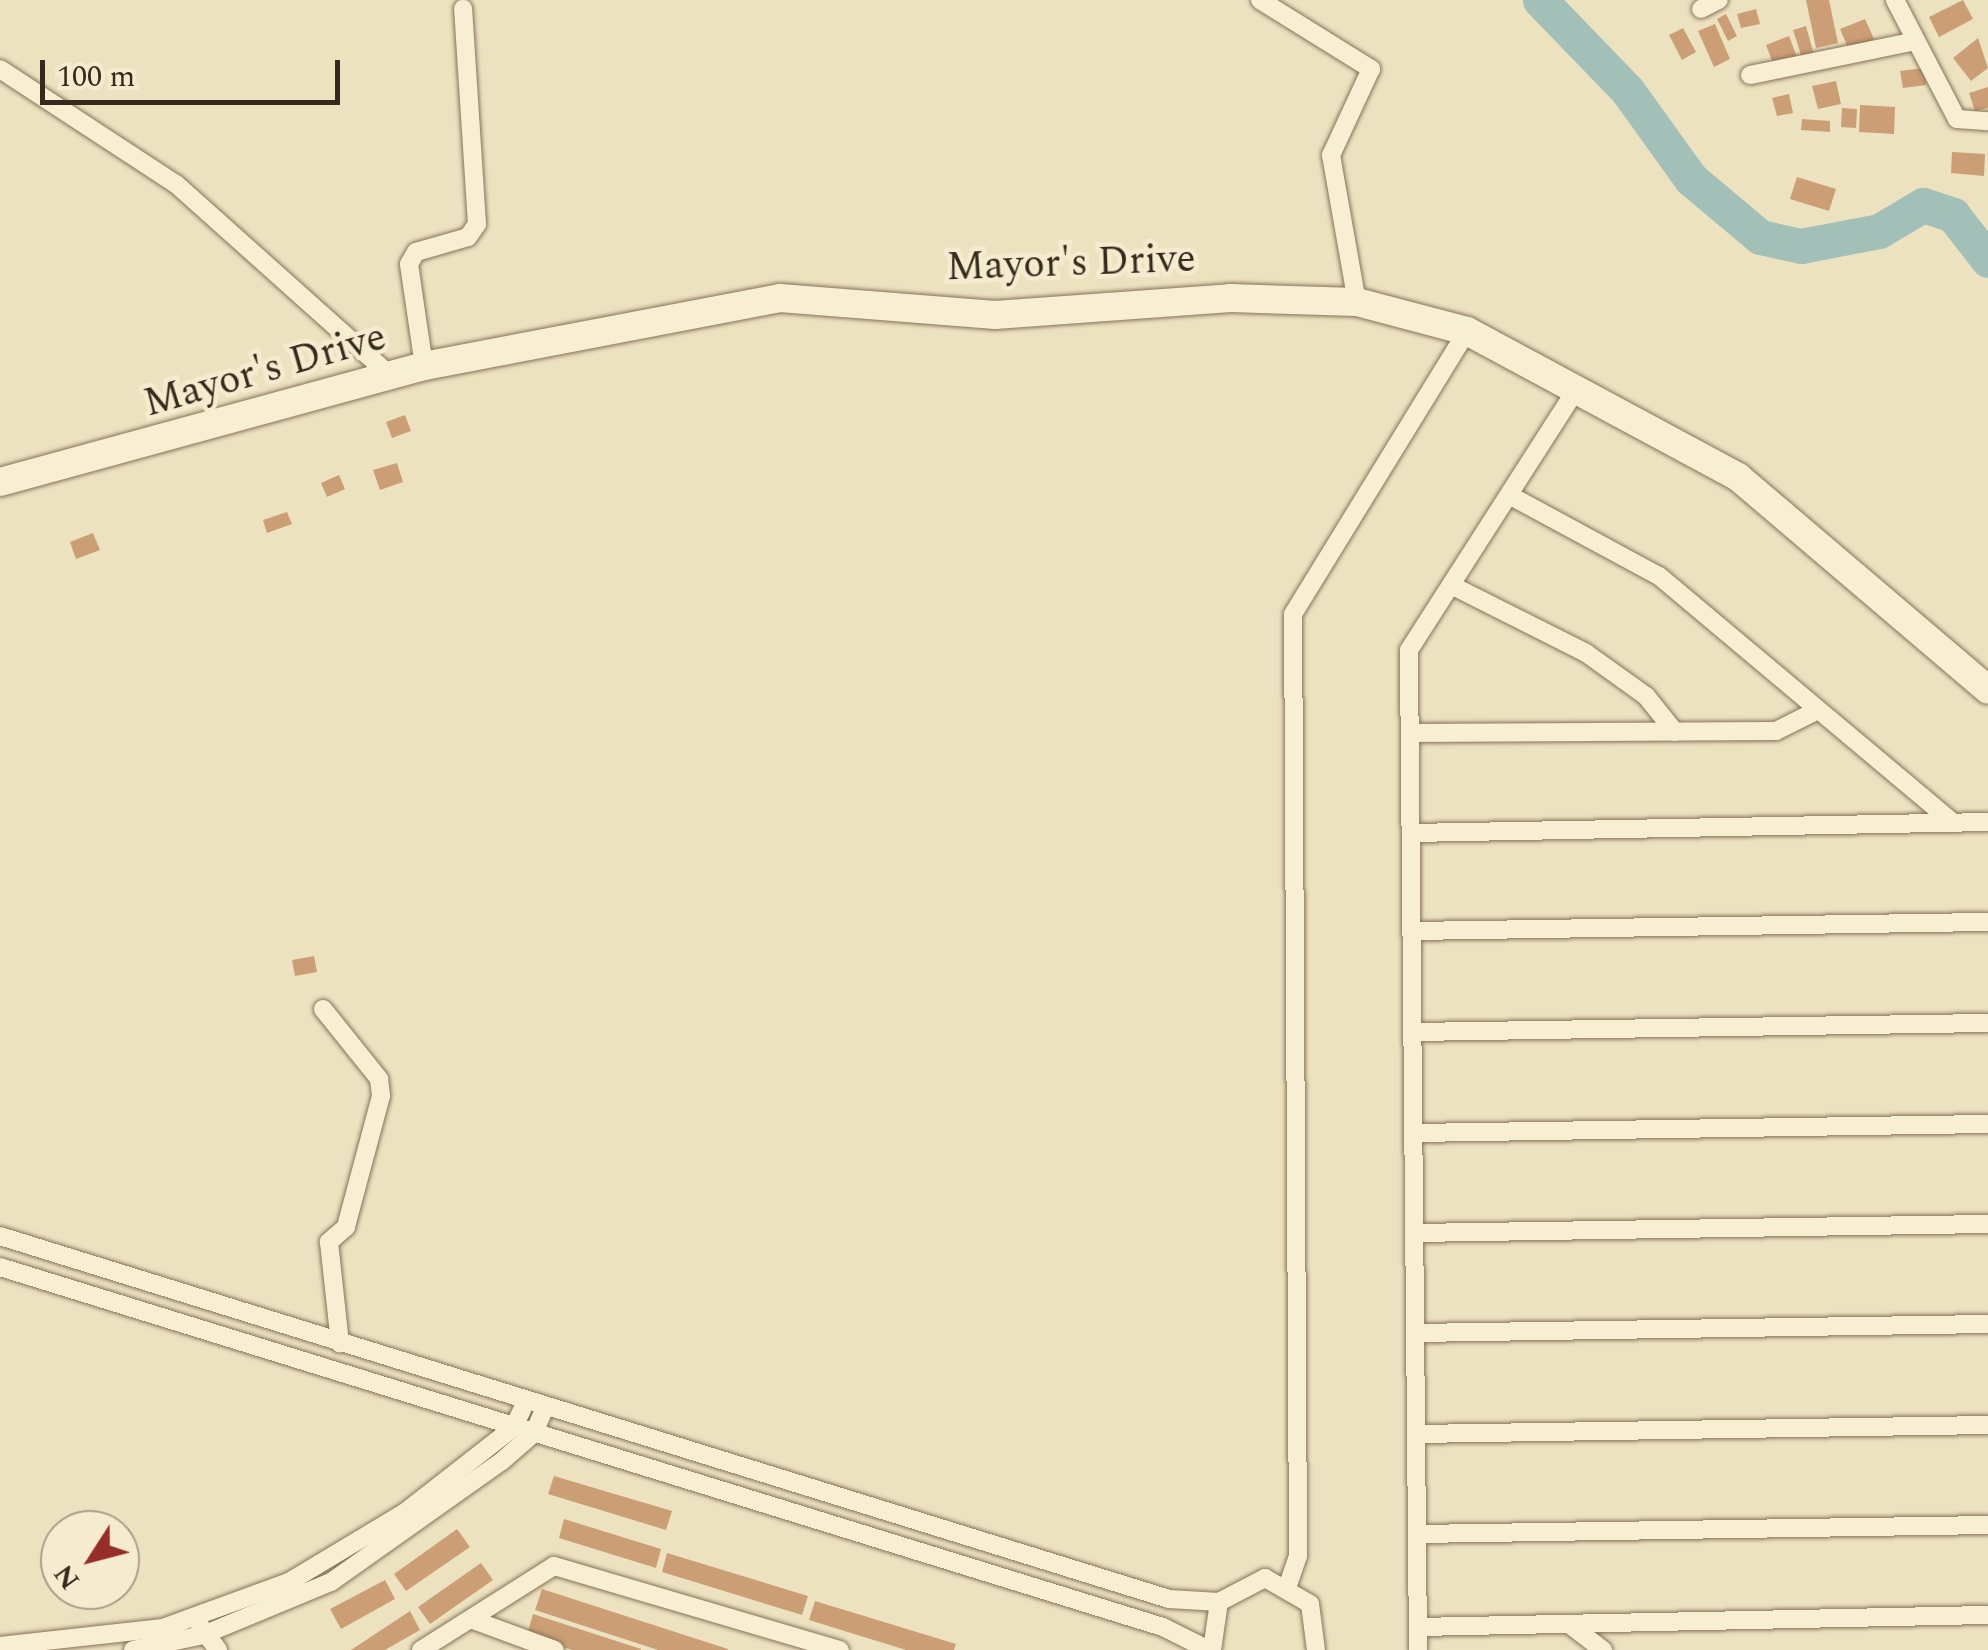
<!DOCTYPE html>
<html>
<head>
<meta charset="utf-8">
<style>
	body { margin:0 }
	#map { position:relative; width:1988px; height:1650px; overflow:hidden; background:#ede2c0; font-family:Spectral,serif }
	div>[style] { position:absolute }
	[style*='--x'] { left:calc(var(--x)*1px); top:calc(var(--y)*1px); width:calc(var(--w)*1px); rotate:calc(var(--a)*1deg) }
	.river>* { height:35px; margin:-17.5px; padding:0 17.5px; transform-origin:17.5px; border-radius:17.5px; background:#a3c0b8 }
	.building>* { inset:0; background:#cc9e76 }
	.roads { filter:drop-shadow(0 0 2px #867358) drop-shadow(0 0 2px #867358) }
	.street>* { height:18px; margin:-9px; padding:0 9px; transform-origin:9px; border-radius:9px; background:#f8efd3 }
	.secondary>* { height:28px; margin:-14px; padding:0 14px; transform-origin:14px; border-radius:14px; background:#f8efd3 }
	span { translate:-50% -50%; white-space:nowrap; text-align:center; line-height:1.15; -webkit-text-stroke:9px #f5eccf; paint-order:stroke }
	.street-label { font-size:40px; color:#362a1c }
	.north { position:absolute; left:40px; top:1510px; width:100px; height:100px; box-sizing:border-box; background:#f5eccf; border:2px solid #a99e87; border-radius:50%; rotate:234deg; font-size:28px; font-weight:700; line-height:40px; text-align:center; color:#362a1c }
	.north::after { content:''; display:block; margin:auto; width:35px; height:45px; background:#952d28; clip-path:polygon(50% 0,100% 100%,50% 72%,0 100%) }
	.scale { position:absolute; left:40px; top:60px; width:300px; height:45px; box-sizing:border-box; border:5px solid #362a1c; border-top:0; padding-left:12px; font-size:30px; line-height:35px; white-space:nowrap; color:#362a1c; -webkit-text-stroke:8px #f5eccf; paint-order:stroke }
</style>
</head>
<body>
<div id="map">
	<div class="river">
		<i style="--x:1540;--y:0;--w:125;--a:46"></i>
		<i style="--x:1627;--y:90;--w:110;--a:54.3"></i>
		<i style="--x:1691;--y:179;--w:90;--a:40"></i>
		<i style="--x:1760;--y:237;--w:42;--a:12.4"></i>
		<i style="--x:1801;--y:246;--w:79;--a:-10.9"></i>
		<i style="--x:1879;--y:231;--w:51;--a:-30.6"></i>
		<i style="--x:1923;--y:205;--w:32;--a:18"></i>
		<i style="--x:1953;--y:215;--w:57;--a:52.1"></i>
	</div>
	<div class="building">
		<i style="clip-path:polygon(1806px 0,1829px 0,1838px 43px,1816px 48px)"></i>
		<i style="clip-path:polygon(1963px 0,1973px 19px,1939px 37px,1929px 17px)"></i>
		<i style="clip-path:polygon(1756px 9px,1760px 24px,1741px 28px,1737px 14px)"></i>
		<i style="clip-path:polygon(1726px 14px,1737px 36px,1728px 41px,1717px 19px)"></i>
		<i style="clip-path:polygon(1865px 19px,1874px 39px,1849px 50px,1840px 29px)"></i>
		<i style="clip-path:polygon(1715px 24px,1730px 59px,1714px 67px,1698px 31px)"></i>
		<i style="clip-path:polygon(1806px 26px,1814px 55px,1802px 58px,1793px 30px)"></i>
		<i style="clip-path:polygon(1683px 28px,1696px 52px,1682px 60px,1669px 35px)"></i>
		<i style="clip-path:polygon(1789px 36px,1797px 57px,1774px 66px,1766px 45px)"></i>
		<i style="clip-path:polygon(1978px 38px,1988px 68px,1971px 81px,1953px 58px)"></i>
		<i style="clip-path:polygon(1924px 68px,1926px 85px,1903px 88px,1900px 71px)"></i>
		<i style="clip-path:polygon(1836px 81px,1841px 104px,1818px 109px,1812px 86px)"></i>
		<i style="clip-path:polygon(1988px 87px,1988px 108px,1975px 111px,1969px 93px)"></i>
		<i style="clip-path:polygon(1789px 94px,1793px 113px,1777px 116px,1772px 98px)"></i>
		<i style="clip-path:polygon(1860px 105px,1895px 107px,1894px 134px,1859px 132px)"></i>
		<i style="clip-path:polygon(1842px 108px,1857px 109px,1856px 128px,1841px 127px)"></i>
		<i style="clip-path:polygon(1802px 119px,1830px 121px,1830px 132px,1801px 130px)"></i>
		<i style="clip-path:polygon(1952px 152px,1985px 154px,1984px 176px,1951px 173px)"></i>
		<i style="clip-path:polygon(1797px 177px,1836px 189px,1829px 211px,1790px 199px)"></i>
		<i style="clip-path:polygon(405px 415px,411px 431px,392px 438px,386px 422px)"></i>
		<i style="clip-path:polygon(397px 463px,403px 482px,380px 490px,373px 470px)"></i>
		<i style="clip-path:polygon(339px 475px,345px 489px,327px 497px,321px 483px)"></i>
		<i style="clip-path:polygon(287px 512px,292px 524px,267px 533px,263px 520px)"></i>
		<i style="clip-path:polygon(93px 533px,100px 550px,76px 559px,70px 542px)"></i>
		<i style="clip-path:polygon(314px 956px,317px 972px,295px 976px,292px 960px)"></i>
		<i style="clip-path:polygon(554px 1476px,672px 1511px,666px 1530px,548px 1494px)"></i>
		<i style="clip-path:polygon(564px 1519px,661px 1549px,656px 1568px,559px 1538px)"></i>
		<i style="clip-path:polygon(457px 1529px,470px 1547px,406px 1591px,394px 1574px)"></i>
		<i style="clip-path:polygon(667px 1553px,808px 1596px,802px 1615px,662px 1572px)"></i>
		<i style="clip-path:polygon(481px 1563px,493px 1580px,430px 1624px,418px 1607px)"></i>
		<i style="clip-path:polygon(385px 1580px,395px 1599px,341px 1629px,330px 1609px)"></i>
		<i style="clip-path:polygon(542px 1589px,728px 1649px,728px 1650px,658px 1650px,535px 1610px)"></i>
		<i style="clip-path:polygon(815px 1601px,956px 1644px,954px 1650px,906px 1650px,809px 1620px)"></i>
		<i style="clip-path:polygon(410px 1611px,420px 1630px,385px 1650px,351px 1650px)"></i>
		<i style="clip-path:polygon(533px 1614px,641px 1649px,641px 1650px,572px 1650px,527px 1635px)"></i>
	</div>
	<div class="roads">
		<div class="street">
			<i style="--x:1260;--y:0;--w:131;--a:31.9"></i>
			<i style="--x:1371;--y:69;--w:95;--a:114.9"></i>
			<i style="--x:1331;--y:155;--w:149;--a:80"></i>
			<i style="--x:1895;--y:0;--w:134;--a:62.5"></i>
			<i style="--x:1957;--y:119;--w:31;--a:4"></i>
			<i style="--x:1701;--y:9;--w:20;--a:-27"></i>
			<i style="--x:0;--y:69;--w:210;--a:33.2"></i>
			<i style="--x:176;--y:184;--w:290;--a:41.8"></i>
			<i style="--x:1750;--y:75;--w:169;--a:-11.6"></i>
			<i style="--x:424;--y:366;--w:103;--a:-98.4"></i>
			<i style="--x:409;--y:264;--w:14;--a:-60"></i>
			<i style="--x:416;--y:252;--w:54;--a:-16.1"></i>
			<i style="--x:468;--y:237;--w:16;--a:-55"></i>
			<i style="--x:477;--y:224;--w:216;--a:-93.7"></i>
			<i style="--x:1509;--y:495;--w:170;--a:28.4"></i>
			<i style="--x:1659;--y:576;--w:383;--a:40"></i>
			<i style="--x:1451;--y:585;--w:151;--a:26.7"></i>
			<i style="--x:1586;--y:653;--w:74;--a:35.6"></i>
			<i style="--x:1646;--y:696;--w:46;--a:51.1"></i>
			<i style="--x:1410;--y:733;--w:366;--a:-0.3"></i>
			<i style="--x:1776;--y:731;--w:40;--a:-26.6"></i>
			<i style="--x:1411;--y:833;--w:577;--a:-1.09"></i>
			<i style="--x:1412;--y:931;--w:576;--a:-0.9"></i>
			<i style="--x:323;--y:1009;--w:90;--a:51.3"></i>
			<i style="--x:379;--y:1079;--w:17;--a:83"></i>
			<i style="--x:381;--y:1096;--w:136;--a:105"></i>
			<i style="--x:346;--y:1227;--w:23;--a:139"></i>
			<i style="--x:329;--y:1242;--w:102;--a:83.8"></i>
			<i style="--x:1413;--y:1032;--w:575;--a:-0.9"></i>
			<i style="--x:1414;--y:1133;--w:574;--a:-0.9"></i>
			<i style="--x:1414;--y:1233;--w:574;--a:-0.9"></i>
			<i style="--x:0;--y:1236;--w:1224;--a:17.25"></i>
			<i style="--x:1169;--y:1599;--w:50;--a:3.4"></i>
			<i style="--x:0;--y:1267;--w:1217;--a:17.2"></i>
			<i style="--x:1163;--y:1627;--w:51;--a:26.6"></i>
			<i style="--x:1415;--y:1333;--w:573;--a:-0.9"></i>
			<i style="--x:1416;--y:1434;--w:572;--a:-0.9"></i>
			<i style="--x:1417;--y:1534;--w:571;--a:-0.9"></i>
			<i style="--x:1288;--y:1585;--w:31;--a:-71"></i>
			<i style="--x:1298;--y:1556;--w:942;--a:-90.3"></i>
			<i style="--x:1293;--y:614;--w:332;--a:-58.4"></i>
			<i style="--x:473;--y:1620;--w:87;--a:20.1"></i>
			<i style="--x:1569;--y:1624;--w:43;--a:37.4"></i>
			<i style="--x:200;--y:1626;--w:30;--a:53"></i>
			<i style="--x:1418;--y:1627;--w:570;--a:-1.21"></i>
			<i style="--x:0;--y:1646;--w:164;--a:-6.3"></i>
			<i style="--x:163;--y:1628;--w:134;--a:-20.1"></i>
			<i style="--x:289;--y:1582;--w:134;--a:-31"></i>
			<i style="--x:404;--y:1513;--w:140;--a:-38"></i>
			<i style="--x:514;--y:1427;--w:29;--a:-65"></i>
			<i style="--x:133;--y:1650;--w:72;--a:-12.1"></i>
			<i style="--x:203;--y:1635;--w:139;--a:-22.5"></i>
			<i style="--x:331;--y:1582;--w:209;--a:-35.3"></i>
			<i style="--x:502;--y:1461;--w:43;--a:-41.2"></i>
			<i style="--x:534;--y:1433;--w:28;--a:-67"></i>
			<i style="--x:421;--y:1650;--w:157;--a:-32.3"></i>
			<i style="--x:554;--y:1566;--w:298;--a:16.4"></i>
			<i style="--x:1212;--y:1650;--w:49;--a:-81.7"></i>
			<i style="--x:1219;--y:1602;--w:52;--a:-27.6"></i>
			<i style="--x:1265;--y:1578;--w:52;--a:30"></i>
			<i style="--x:1310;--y:1604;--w:46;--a:82.6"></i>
			<i style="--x:1418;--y:1650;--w:1000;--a:-90.52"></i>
			<i style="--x:1409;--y:650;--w:311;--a:-57.3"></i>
		</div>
		<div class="secondary">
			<i style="--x:0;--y:482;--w:440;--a:-15.3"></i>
			<i style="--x:424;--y:366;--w:362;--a:-10.8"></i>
			<i style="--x:780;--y:298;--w:216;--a:4.5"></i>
			<i style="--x:995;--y:315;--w:236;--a:-4.1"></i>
			<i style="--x:1230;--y:298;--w:127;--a:1.8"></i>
			<i style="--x:1357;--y:302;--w:114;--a:14.8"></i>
			<i style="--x:1467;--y:331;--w:308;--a:28.3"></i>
			<i style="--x:1738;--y:477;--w:328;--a:40.4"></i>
		</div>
	</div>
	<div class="street-label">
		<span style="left:1071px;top:264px;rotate:-2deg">Mayor's Drive</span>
		<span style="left:265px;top:371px;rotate:-16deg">Mayor's Drive</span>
	</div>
	<div class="north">N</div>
	<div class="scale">100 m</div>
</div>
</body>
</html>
